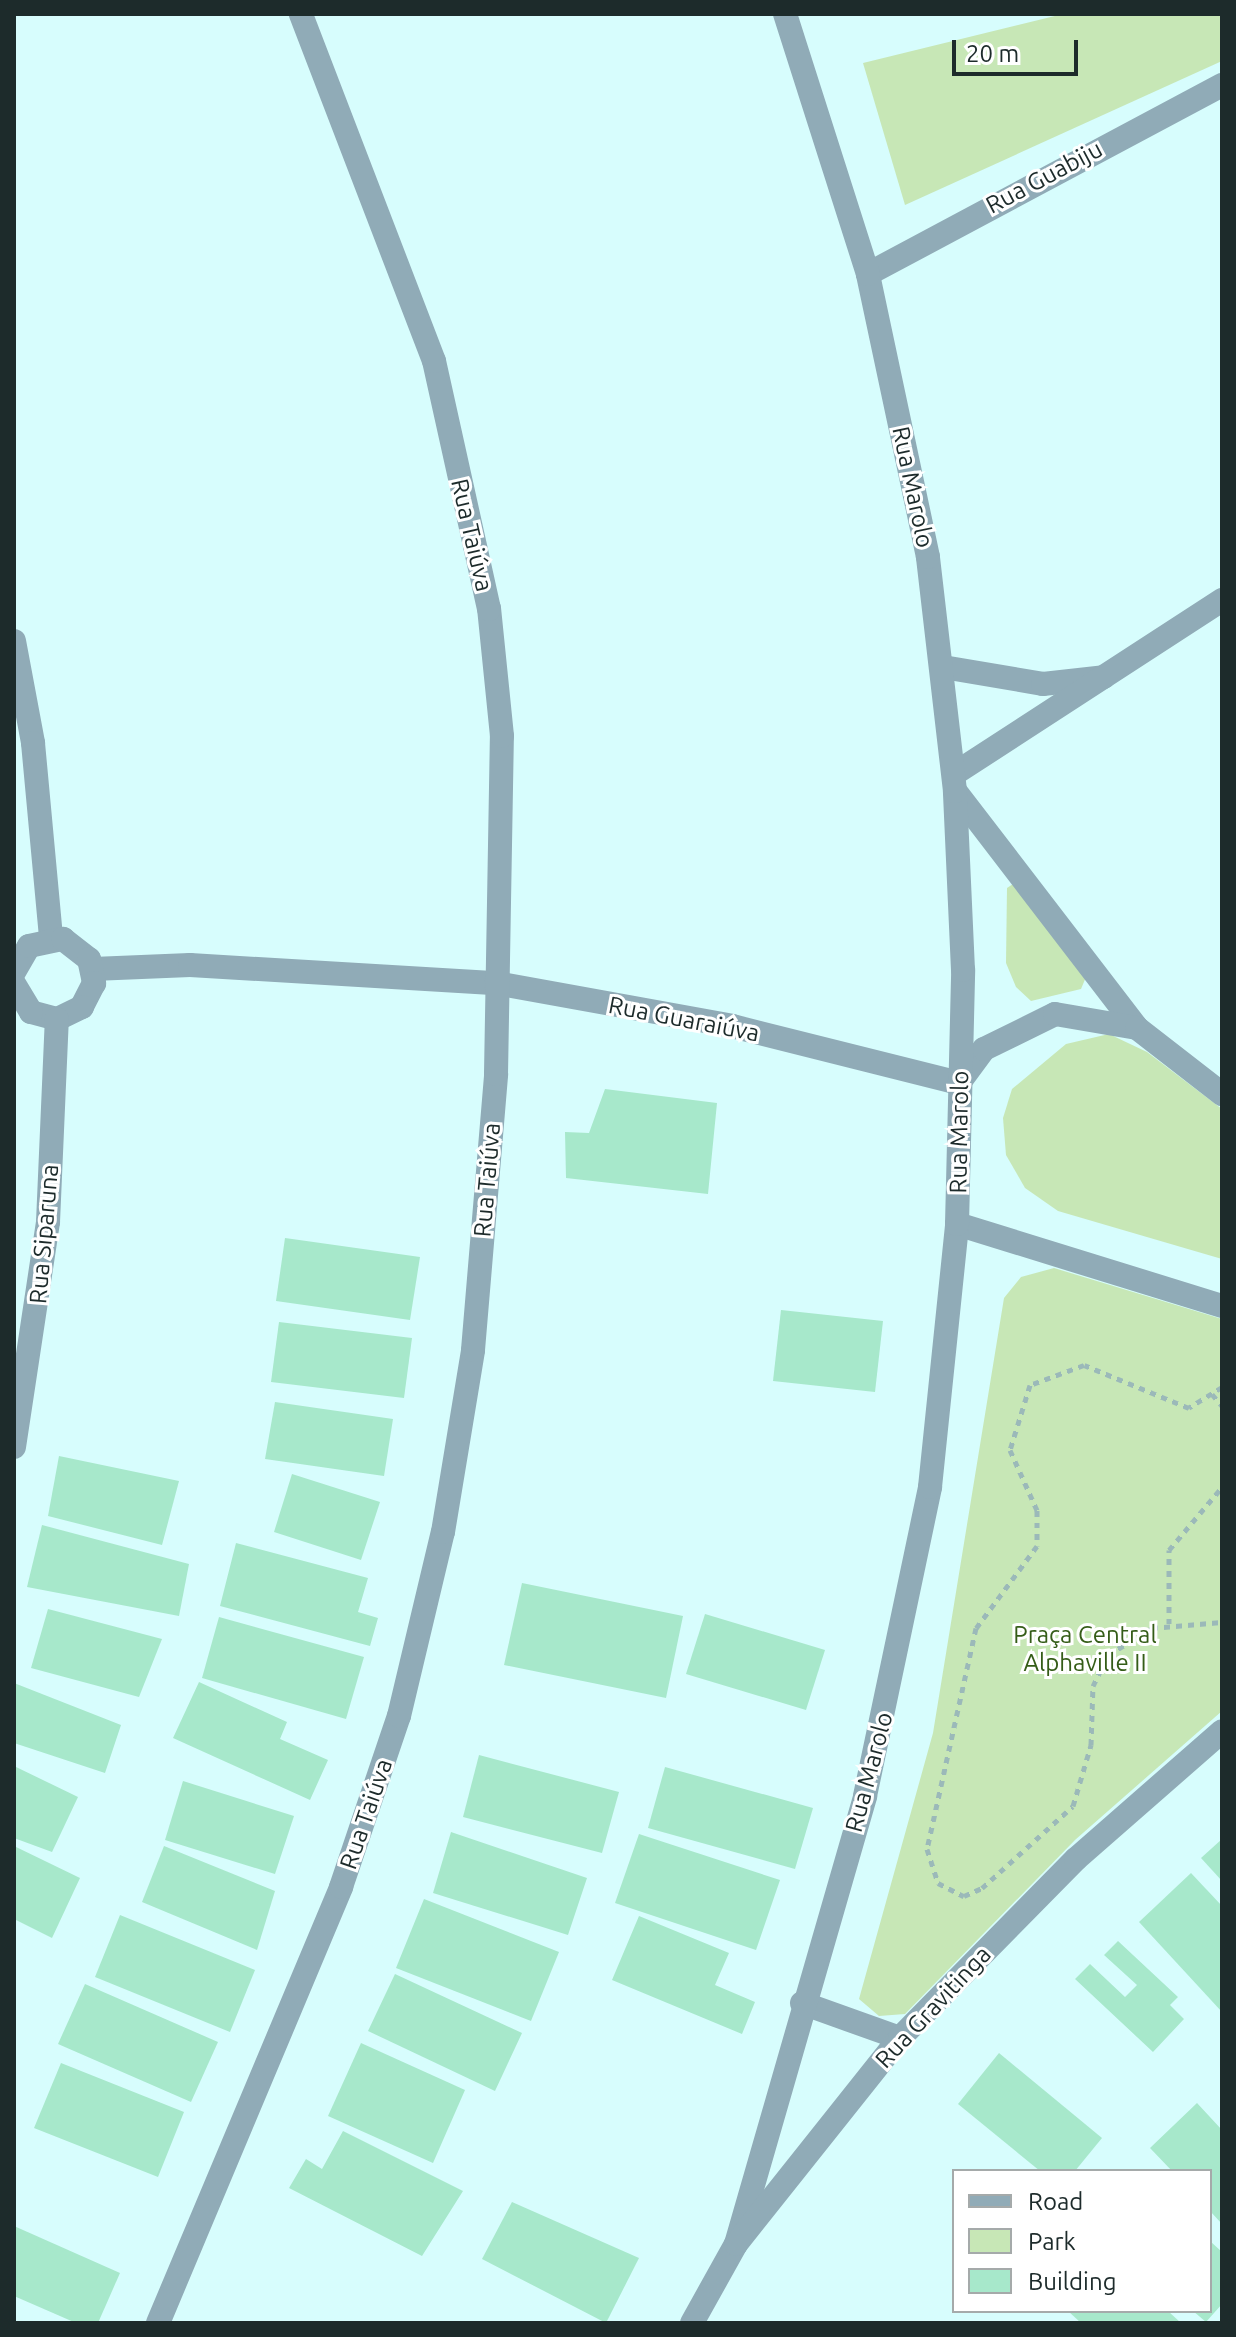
<!DOCTYPE html>
<html>
<head>
<meta charset="utf-8">
<style>
	body { margin:0 }
	#map { position:relative; width:1236px; height:2337px; overflow:hidden; background:#d7fdfd; font-family:Ubuntu,sans-serif }
	div>[style] { position:absolute }
	[style*='--x'] { left:calc(var(--x)*1px); top:calc(var(--y)*1px); width:calc(var(--w)*1px); rotate:calc(var(--a)*1deg) }
	.green>* { inset:0; background:#c7e7b6 }
	.building>* { inset:0; background:#a7e8cb }
	.path>* { height:5px; margin-top:-2.5px; transform-origin:0; background:repeating-linear-gradient(90deg,#9bb9b9 0 6px,transparent 0 12px) }
	.minor>* { height:24px; margin:-12px; padding:0 12px; transform-origin:12px; border-radius:12px; background:#90abb7 }
	span { translate:-50% -50%; white-space:nowrap; text-align:center; line-height:1.15; -webkit-text-stroke:6px #fff; paint-order:stroke }
	.street-label { font-size:24px; color:#1d2b2b }
	.park-label { font-size:24px; color:#355d18 }
	.frame { position:absolute; inset:0; border:16px solid #1d2b2b; pointer-events:none }
	.legend { position:absolute; left:952px; top:2169px; width:260px; height:144px; box-sizing:border-box; background:#fff; border:2px solid #a5aaaa; margin:0; padding:10px 14px; list-style:none; font-size:24px; color:#1d2b2b }
	.legend li { display:flex; align-items:center; gap:16px; height:40px }
	.legend b { width:40px; border:2px solid #a5aaaa }
	.scale { position:absolute; left:952px; top:40px; width:126px; height:36px; box-sizing:border-box; border:4px solid #1d2b2b; border-top:0; padding-left:10px; font-size:24px; line-height:28px; white-space:nowrap; color:#1d2b2b; -webkit-text-stroke:6px #fff; paint-order:stroke }
</style>
</head>
<body>
<div id="map">
	<div class="green">
		<i style="clip-path:polygon(1063px 14px,1222px 14px,1222px 61px,905px 205px,863px 63px)"></i>
		<i style="clip-path:polygon(1013px 884px,1086px 977px,1081px 989px,1031px 1001px,1016px 987px,1006px 963px,1007px 888px)"></i>
		<i style="clip-path:polygon(1109px 1034px,1147px 1052px,1222px 1109px,1222px 1259px,1058px 1211px,1025px 1188px,1006px 1155px,1003px 1118px,1012px 1089px,1066px 1044px)"></i>
		<i style="clip-path:polygon(1054px 1268px,1222px 1319px,1222px 1711px,1075px 1840px,905px 2014px,879px 2016px,859px 1999px,933px 1733px,1004px 1298px,1021px 1277px)"></i>
	</div>
	<div class="building">
		<i style="clip-path:polygon(605px 1089px,717px 1103px,708px 1194px,566px 1178px,565px 1132px,589px 1133px)"></i>
		<i style="clip-path:polygon(285px 1238px,420px 1257px,410px 1320px,276px 1301px)"></i>
		<i style="clip-path:polygon(781px 1310px,883px 1321px,875px 1392px,773px 1381px)"></i>
		<i style="clip-path:polygon(279px 1322px,412px 1338px,404px 1398px,271px 1382px)"></i>
		<i style="clip-path:polygon(275px 1402px,393px 1419px,384px 1476px,265px 1459px)"></i>
		<i style="clip-path:polygon(59px 1456px,179px 1481px,162px 1545px,48px 1516px)"></i>
		<i style="clip-path:polygon(292px 1474px,380px 1502px,361px 1560px,274px 1532px)"></i>
		<i style="clip-path:polygon(42px 1525px,189px 1564px,179px 1616px,27px 1587px)"></i>
		<i style="clip-path:polygon(236px 1543px,368px 1578px,358px 1612px,378px 1618px,370px 1646px,220px 1606px)"></i>
		<i style="clip-path:polygon(522px 1583px,683px 1616px,666px 1698px,504px 1665px)"></i>
		<i style="clip-path:polygon(48px 1609px,162px 1639px,139px 1697px,31px 1668px)"></i>
		<i style="clip-path:polygon(705px 1614px,825px 1650px,806px 1710px,686px 1674px)"></i>
		<i style="clip-path:polygon(219px 1617px,364px 1657px,346px 1719px,202px 1678px)"></i>
		<i style="clip-path:polygon(199px 1682px,287px 1722px,280px 1739px,328px 1760px,310px 1800px,173px 1738px)"></i>
		<i style="clip-path:polygon(14px 1683px,121px 1725px,105px 1773px,14px 1743px)"></i>
		<i style="clip-path:polygon(479px 1755px,619px 1792px,602px 1853px,463px 1817px)"></i>
		<i style="clip-path:polygon(14px 1766px,78px 1797px,52px 1852px,14px 1838px)"></i>
		<i style="clip-path:polygon(665px 1767px,813px 1808px,795px 1869px,648px 1828px)"></i>
		<i style="clip-path:polygon(183px 1781px,294px 1816px,275px 1874px,165px 1840px)"></i>
		<i style="clip-path:polygon(451px 1832px,587px 1878px,568px 1935px,433px 1893px)"></i>
		<i style="clip-path:polygon(639px 1834px,780px 1880px,756px 1950px,615px 1903px)"></i>
		<i style="clip-path:polygon(1222px 1839px,1222px 1881px,1201px 1858px)"></i>
		<i style="clip-path:polygon(14px 1846px,80px 1878px,52px 1938px,14px 1919px)"></i>
		<i style="clip-path:polygon(164px 1846px,275px 1891px,257px 1950px,142px 1902px)"></i>
		<i style="clip-path:polygon(1191px 1873px,1222px 1906px,1222px 2012px,1139px 1922px)"></i>
		<i style="clip-path:polygon(424px 1899px,559px 1952px,531px 2021px,396px 1968px)"></i>
		<i style="clip-path:polygon(120px 1915px,255px 1970px,230px 2032px,95px 1977px)"></i>
		<i style="clip-path:polygon(639px 1916px,729px 1953px,715px 1985px,755px 2002px,742px 2034px,612px 1980px)"></i>
		<i style="clip-path:polygon(1118px 1941px,1178px 1997px,1170px 2005px,1184px 2019px,1153px 2052px,1075px 1979px,1090px 1964px,1125px 1997px,1137px 1985px,1104px 1955px)"></i>
		<i style="clip-path:polygon(395px 1974px,522px 2033px,495px 2091px,368px 2031px)"></i>
		<i style="clip-path:polygon(85px 1984px,218px 2042px,191px 2102px,58px 2044px)"></i>
		<i style="clip-path:polygon(361px 2043px,465px 2090px,433px 2163px,328px 2116px)"></i>
		<i style="clip-path:polygon(999px 2053px,1102px 2138px,1075px 2171px,1040px 2171px,958px 2104px)"></i>
		<i style="clip-path:polygon(61px 2063px,184px 2112px,158px 2177px,34px 2128px)"></i>
		<i style="clip-path:polygon(1197px 2103px,1222px 2130px,1222px 2224px,1210px 2211px,1210px 2171px,1172px 2171px,1150px 2148px)"></i>
		<i style="clip-path:polygon(343px 2131px,463px 2191px,422px 2256px,289px 2188px,306px 2159px,322px 2169px)"></i>
		<i style="clip-path:polygon(512px 2202px,639px 2258px,606px 2323px,482px 2259px)"></i>
		<i style="clip-path:polygon(14px 2226px,120px 2273px,98px 2323px,76px 2323px,14px 2296px)"></i>
		<i style="clip-path:polygon(1210px 2241px,1222px 2252px,1222px 2304px,1206px 2322px,1193px 2311px,1210px 2311px)"></i>
		<i style="clip-path:polygon(1068px 2311px,1168px 2311px,1181px 2323px,1081px 2323px)"></i>
	</div>
	<div class="path">
		<i style="--x:1222;--y:1387;--w:39;--a:148"></i>
		<i style="--x:1189;--y:1408;--w:113;--a:-157.7"></i>
		<i style="--x:1084;--y:1365;--w:58;--a:159.7"></i>
		<i style="--x:1030;--y:1385;--w:68;--a:107.1"></i>
		<i style="--x:1010;--y:1450;--w:66;--a:65.8"></i>
		<i style="--x:1037;--y:1510;--w:36;--a:90"></i>
		<i style="--x:1037;--y:1546;--w:102;--a:126.6"></i>
		<i style="--x:976;--y:1628;--w:226;--a:102.5"></i>
		<i style="--x:927;--y:1849;--w:36;--a:72"></i>
		<i style="--x:938;--y:1883;--w:29;--a:27"></i>
		<i style="--x:964;--y:1896;--w:20;--a:-24"></i>
		<i style="--x:982;--y:1888;--w:122;--a:-42"></i>
		<i style="--x:1073;--y:1806;--w:64;--a:-73.6"></i>
		<i style="--x:1091;--y:1745;--w:59;--a:-88.1"></i>
		<i style="--x:1093;--y:1686;--w:34;--a:-64"></i>
		<i style="--x:1108;--y:1655;--w:52;--a:-31.5"></i>
		<i style="--x:1152;--y:1628;--w:70;--a:-4.9"></i>
		<i style="--x:1212;--y:1394;--w:16;--a:50"></i>
		<i style="--x:1169;--y:1624;--w:74;--a:-90"></i>
		<i style="--x:1169;--y:1550;--w:82;--a:-49.9"></i>
	</div>
	<div class="minor">
		<i style="--x:868;--y:274;--w:401;--a:-28.1"></i>
		<i style="--x:14;--y:641;--w:104;--a:79.4"></i>
		<i style="--x:33;--y:743;--w:196;--a:84.7"></i>
		<i style="--x:943;--y:667;--w:101;--a:9.6"></i>
		<i style="--x:1043;--y:684;--w:61;--a:-6.5"></i>
		<i style="--x:954;--y:774;--w:320;--a:-33"></i>
		<i style="--x:956;--y:792;--w:297;--a:52.5"></i>
		<i style="--x:93;--y:969;--w:97;--a:-2.4"></i>
		<i style="--x:190;--y:965;--w:307;--a:3.4"></i>
		<i style="--x:496;--y:983;--w:240;--a:10.3"></i>
		<i style="--x:732;--y:1026;--w:234;--a:14.1"></i>
		<i style="--x:959;--y:1083;--w:42;--a:-53.7"></i>
		<i style="--x:984;--y:1049;--w:79;--a:-26.2"></i>
		<i style="--x:1055;--y:1014;--w:83;--a:9.7"></i>
		<i style="--x:1137;--y:1028;--w:108;--a:37.8"></i>
		<i style="--x:14;--y:972;--w:30;--a:-60"></i>
		<i style="--x:29;--y:946;--w:35;--a:-12"></i>
		<i style="--x:63;--y:939;--w:33;--a:38"></i>
		<i style="--x:89;--y:959;--w:25;--a:78"></i>
		<i style="--x:94;--y:983;--w:27;--a:117"></i>
		<i style="--x:82;--y:1007;--w:28;--a:154"></i>
		<i style="--x:57;--y:1019;--w:27;--a:-165"></i>
		<i style="--x:31;--y:1012;--w:33;--a:-121"></i>
		<i style="--x:957;--y:1224;--w:277;--a:17.2"></i>
		<i style="--x:14;--y:1447;--w:228;--a:-81.4"></i>
		<i style="--x:48;--y:1222;--w:203;--a:-87.5"></i>
		<i style="--x:802;--y:2003;--w:104;--a:19.7"></i>
		<i style="--x:736;--y:2244;--w:466;--a:-73.9"></i>
		<i style="--x:865;--y:1796;--w:316;--a:-78.1"></i>
		<i style="--x:930;--y:1487;--w:264;--a:-84.1"></i>
		<i style="--x:957;--y:1224;--w:254;--a:-88.6"></i>
		<i style="--x:963;--y:970;--w:179;--a:-92.6"></i>
		<i style="--x:955;--y:791;--w:236;--a:-96.6"></i>
		<i style="--x:928;--y:557;--w:289;--a:-102"></i>
		<i style="--x:868;--y:274;--w:273;--a:-107.7"></i>
		<i style="--x:158;--y:2323;--w:473;--a:-67.2"></i>
		<i style="--x:341;--y:1887;--w:181;--a:-71.3"></i>
		<i style="--x:399;--y:1716;--w:189;--a:-76.6"></i>
		<i style="--x:443;--y:1532;--w:184;--a:-80.6"></i>
		<i style="--x:473;--y:1350;--w:277;--a:-85.2"></i>
		<i style="--x:496;--y:1074;--w:338;--a:-89"></i>
		<i style="--x:502;--y:736;--w:128;--a:-95.8"></i>
		<i style="--x:489;--y:609;--w:254;--a:-102.5"></i>
		<i style="--x:434;--y:361;--w:372;--a:-111"></i>
		<i style="--x:692;--y:2323;--w:90;--a:-60.9"></i>
		<i style="--x:736;--y:2244;--w:263;--a:-51.5"></i>
		<i style="--x:900;--y:2038;--w:251;--a:-45.5"></i>
		<i style="--x:1076;--y:1859;--w:194;--a:-41.2"></i>
	</div>
	<div class="street-label">
		<span style="left:1044px;top:177px;rotate:-28deg">Rua Guabiju</span>
		<span style="left:913px;top:487px;rotate:78deg">Rua Marolo</span>
		<span style="left:472px;top:535px;rotate:77deg">Rua Taiúva</span>
		<span style="left:684px;top:1019px;rotate:11deg">Rua Guaraiúva</span>
		<span style="left:959px;top:1132px;rotate:-89deg">Rua Marolo</span>
		<span style="left:487px;top:1180px;rotate:-85deg">Rua Taiúva</span>
		<span style="left:44px;top:1234px;rotate:-85deg">Rua Siparuna</span>
		<span style="left:869px;top:1772px;rotate:-75deg">Rua Marolo</span>
		<span style="left:366px;top:1814px;rotate:-71deg">Rua Taiúva</span>
		<span style="left:933px;top:2007px;rotate:-47deg">Rua Gravitinga</span>
	</div>
	<div class="park-label">
		<span style="left:1085px;top:1649px">Praça Central<br>Alphaville II</span>
	</div>
	<div class="frame"></div>
	<ul class="legend">
	<li><b style="height:10px;background:#90abb7"></b>Road</li>
	<li><b style="height:22px;background:#c7e7b6"></b>Park</li>
	<li><b style="height:22px;background:#a7e8cb"></b>Building</li>
	</ul>
	<div class="scale">20 m</div>
</div>
</body>
</html>
